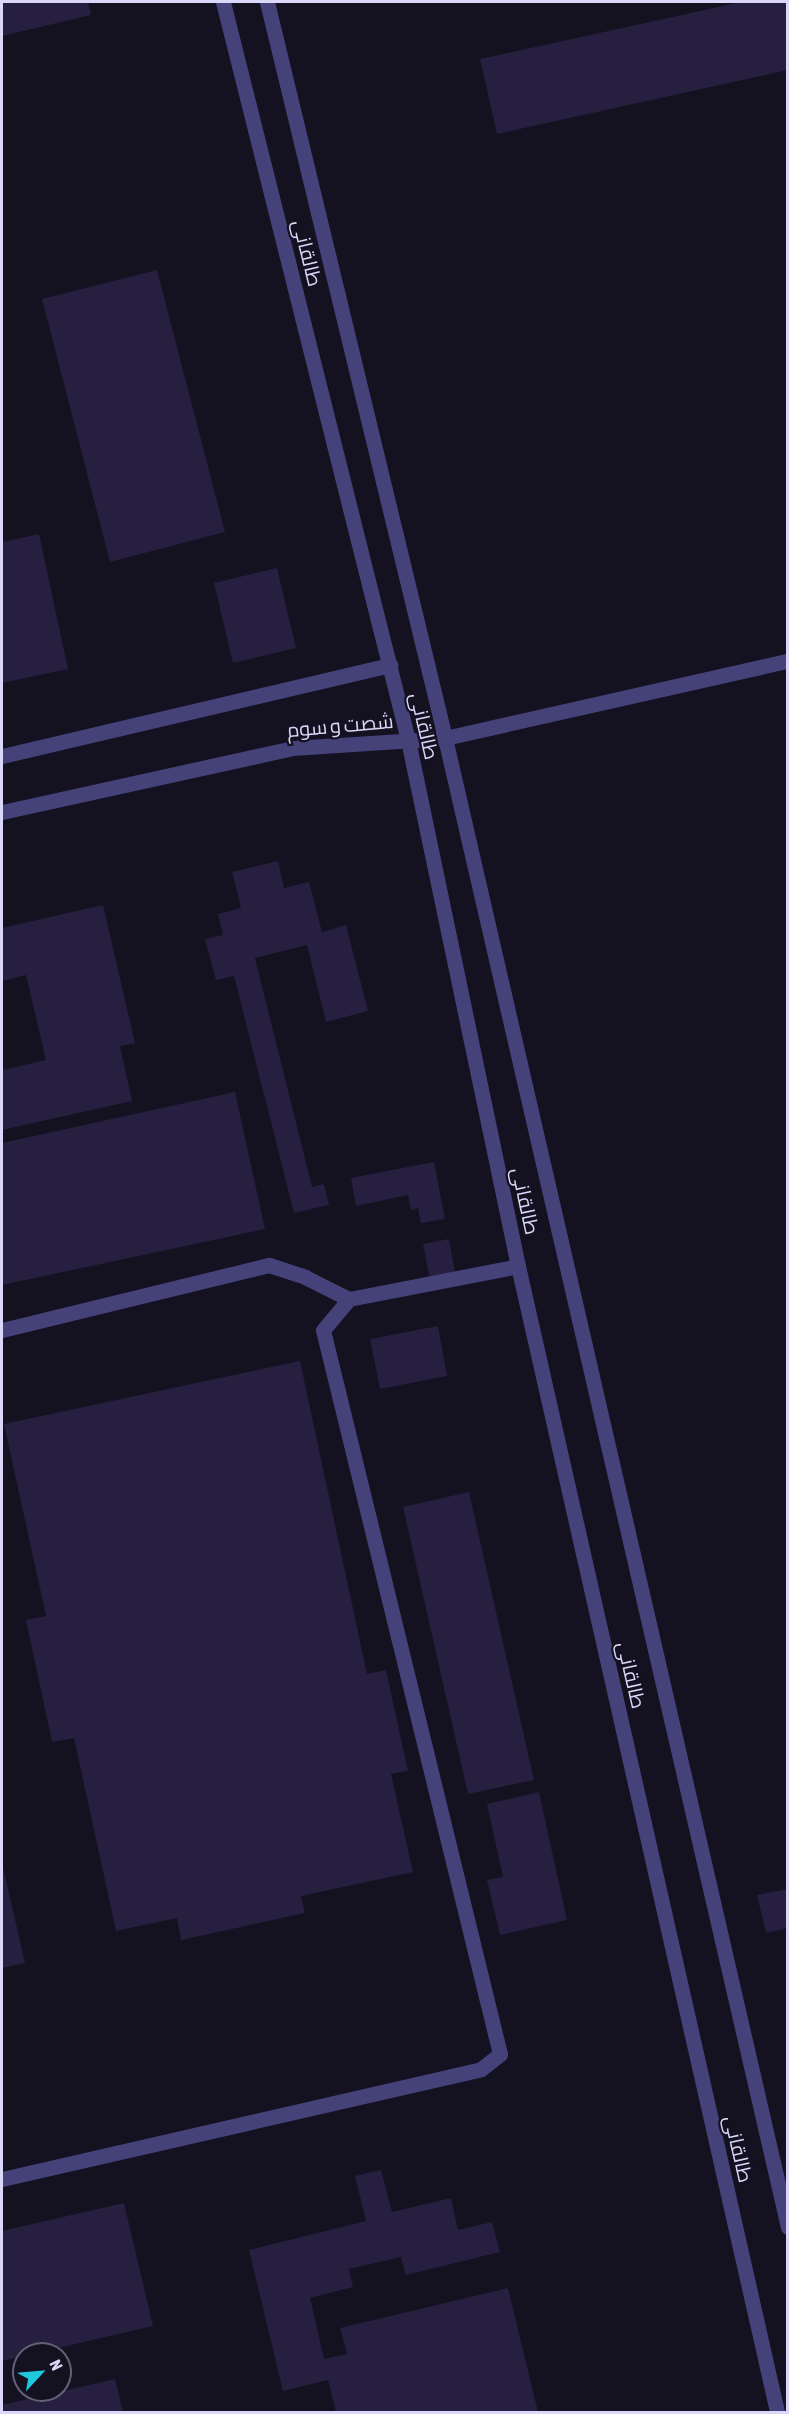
<!DOCTYPE html>
<html>
<head>
<meta charset="utf-8">
<style>
	body { margin:0 }
	#map { position:relative; width:789px; height:2414px; overflow:hidden; background:#141121; font-family:"Asap Condensed",Cairo,sans-serif }
	div>[style] { position:absolute }
	[style*='--x'] { left:calc(var(--x)*1px); top:calc(var(--y)*1px); width:calc(var(--w)*1px); rotate:calc(var(--a)*1deg) }
	.building>* { inset:0; background:#261f3f }
	.service>* { height:15px; margin:-7.5px; padding:0 7.5px; transform-origin:7.5px; border-radius:7.5px; background:#45427a }
	.tertiary>* { height:15px; margin:-7.5px; padding:0 7.5px; transform-origin:7.5px; border-radius:7.5px; background:#45427a }
	span { translate:-50% -50%; white-space:nowrap; text-align:center; line-height:1.15; -webkit-text-stroke:4.5px #141121; paint-order:stroke }
	.street-label { font-size:20px; color:#dbd7f9 }
	.frame { position:absolute; inset:0; border:3px solid #dbd7f9; pointer-events:none }
	.north { position:absolute; left:12px; top:2342px; width:60px; height:60px; box-sizing:border-box; background:#141121; border:2px solid #646077; border-radius:50%; rotate:64deg; font-size:16px; font-weight:700; line-height:24px; text-align:center; color:#dbd7f9 }
	.north::after { content:''; display:block; margin:auto; width:21px; height:27px; background:#1fc8dd; clip-path:polygon(50% 0,100% 100%,50% 72%,0 100%) }
</style>
</head>
<body>
<div id="map">
	<div class="building">
		<i style="clip-path:polygon(2px 2px,88px 2px,91px 15px,2px 36px)"></i>
		<i style="clip-path:polygon(741px 2px,788px 2px,788px 70px,497px 134px,480px 59px)"></i>
		<i style="clip-path:polygon(157px 270px,225px 532px,110px 562px,42px 299px)"></i>
		<i style="clip-path:polygon(39px 534px,68px 669px,2px 683px,2px 542px)"></i>
		<i style="clip-path:polygon(277px 568px,296px 648px,233px 663px,214px 583px)"></i>
		<i style="clip-path:polygon(278px 861px,284px 888px,309px 882px,322px 932px,346px 925px,368px 1011px,326px 1022px,307px 945px,255px 958px,312px 1187px,324px 1184px,329px 1205px,294px 1213px,234px 976px,216px 980px,205px 939px,223px 935px,218px 914px,241px 908px,232px 872px)"></i>
		<i style="clip-path:polygon(103px 905px,135px 1043px,120px 1046px,132px 1101px,2px 1130px,2px 1070px,46px 1060px,26px 975px,2px 981px,2px 928px)"></i>
		<i style="clip-path:polygon(235px 1092px,265px 1229px,2px 1285px,2px 1143px)"></i>
		<i style="clip-path:polygon(434px 1162px,445px 1219px,421px 1223px,418px 1208px,411px 1210px,408px 1195px,356px 1206px,351px 1178px)"></i>
		<i style="clip-path:polygon(449px 1239px,456px 1279px,431px 1285px,423px 1244px)"></i>
		<i style="clip-path:polygon(438px 1326px,447px 1376px,380px 1389px,370px 1339px)"></i>
		<i style="clip-path:polygon(300px 1361px,367px 1674px,386px 1670px,408px 1771px,391px 1774px,413px 1872px,301px 1896px,305px 1913px,181px 1940px,177px 1918px,116px 1931px,74px 1738px,52px 1742px,26px 1620px,46px 1616px,4px 1424px)"></i>
		<i style="clip-path:polygon(469px 1492px,534px 1780px,468px 1794px,403px 1507px)"></i>
		<i style="clip-path:polygon(539px 1792px,567px 1920px,500px 1935px,487px 1880px,503px 1877px,487px 1804px)"></i>
		<i style="clip-path:polygon(2px 1863px,25px 1963px,2px 1968px)"></i>
		<i style="clip-path:polygon(788px 1889px,788px 1928px,766px 1933px,757px 1895px)"></i>
		<i style="clip-path:polygon(381px 2170px,392px 2212px,451px 2198px,458px 2230px,492px 2222px,500px 2252px,406px 2275px,401px 2257px,349px 2269px,353px 2287px,310px 2298px,324px 2359px,347px 2354px,340px 2328px,508px 2288px,538px 2412px,336px 2412px,328px 2380px,283px 2391px,249px 2250px,366px 2221px,355px 2176px)"></i>
		<i style="clip-path:polygon(124px 2203px,153px 2326px,2px 2361px,2px 2231px)"></i>
		<i style="clip-path:polygon(115px 2379px,123px 2412px,2px 2412px,2px 2405px)"></i>
	</div>
	<div class="service">
		<i style="--x:2;--y:756;--w:399;--a:-13.2"></i>
		<i style="--x:2;--y:1330;--w:275;--a:-13.7"></i>
		<i style="--x:269;--y:1265;--w:38;--a:18"></i>
		<i style="--x:305;--y:1277;--w:49;--a:26.6"></i>
		<i style="--x:2;--y:2179;--w:491;--a:-12.9"></i>
		<i style="--x:481;--y:2069;--w:24;--a:-38"></i>
		<i style="--x:500;--y:2054;--w:745;--a:-103.74"></i>
		<i style="--x:323;--y:1330;--w:40;--a:-50"></i>
		<i style="--x:349;--y:1299;--w:172;--a:-11"></i>
	</div>
	<div class="tertiary">
		<i style="--x:223;--y:2;--w:761;--a:75.93"></i>
		<i style="--x:408;--y:740;--w:537;--a:78.19"></i>
		<i style="--x:518;--y:1266;--w:1175;--a:77.26"></i>
		<i style="--x:267;--y:2;--w:757;--a:76.4"></i>
		<i style="--x:445;--y:738;--w:1528;--a:77.03"></i>
		<i style="--x:2;--y:812;--w:297;--a:-12.4"></i>
		<i style="--x:292;--y:748;--w:153;--a:-3.7"></i>
		<i style="--x:445;--y:738;--w:352;--a:-12.7"></i>
	</div>
	<div class="street-label">
		<span style="left:308px;top:253px;rotate:76deg">طالقانی</span>
		<span style="left:340px;top:725px;rotate:-5deg">شصت و سوم</span>
		<span style="left:425px;top:726px;rotate:77deg">طالقانی</span>
		<span style="left:526px;top:1201px;rotate:78deg">طالقانی</span>
		<span style="left:632px;top:1675px;rotate:77deg">طالقانی</span>
		<span style="left:739px;top:2149px;rotate:77deg">طالقانی</span>
	</div>
	<div class="frame"></div>
	<div class="north">N</div>
</div>
</body>
</html>
